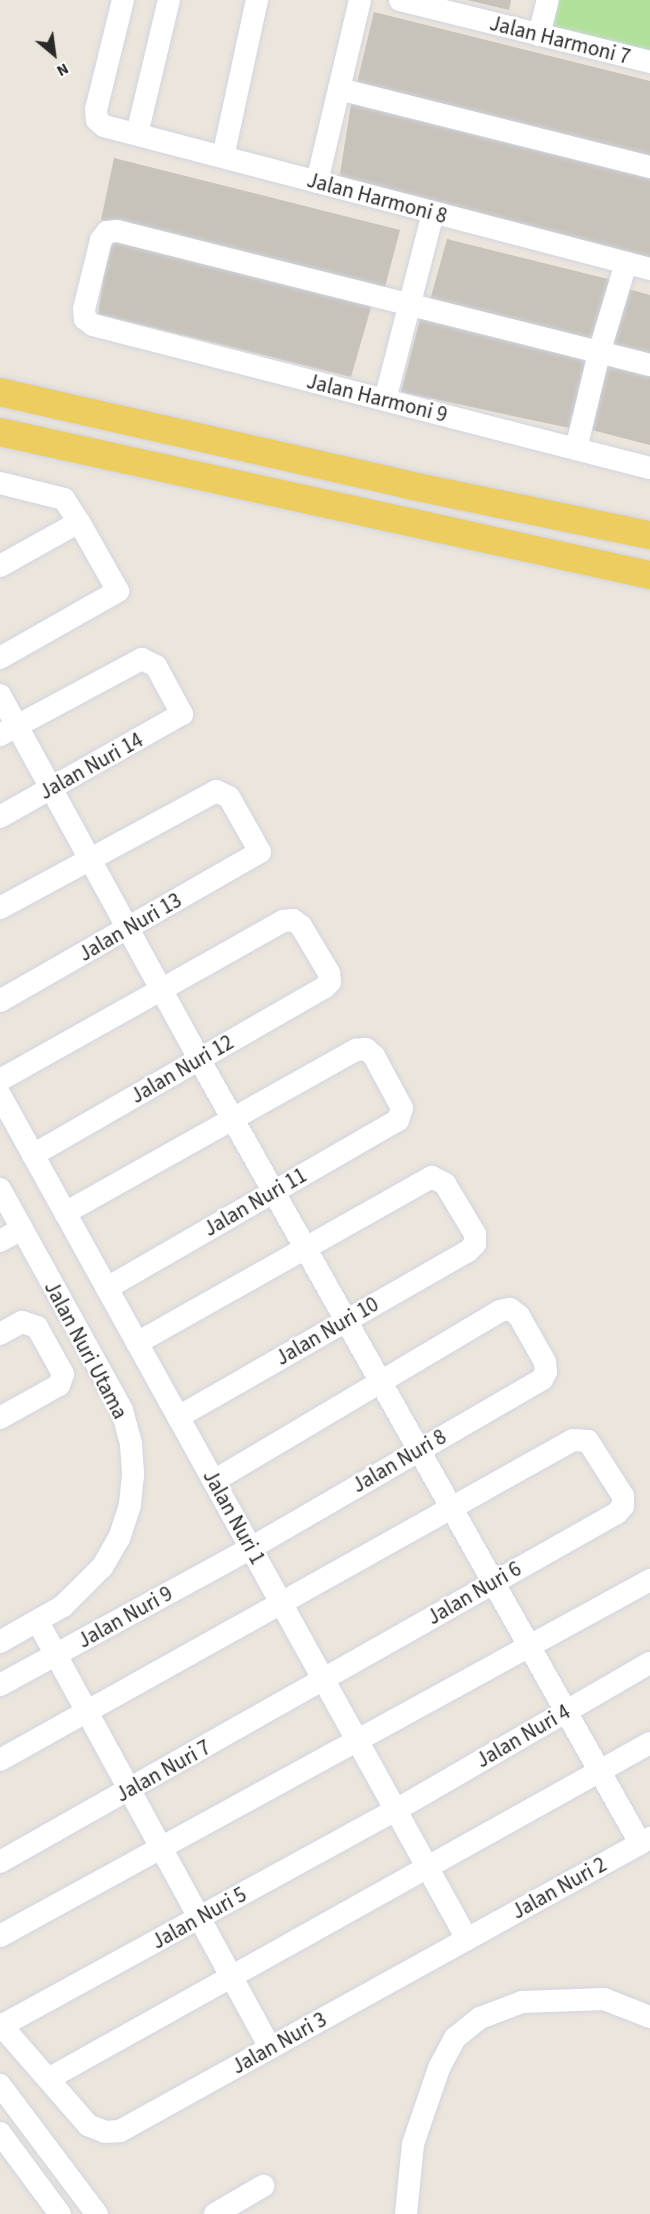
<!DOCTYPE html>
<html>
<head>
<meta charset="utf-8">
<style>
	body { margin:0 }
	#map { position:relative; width:650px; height:2214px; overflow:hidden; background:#ebe5db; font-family:"Source Sans 3",sans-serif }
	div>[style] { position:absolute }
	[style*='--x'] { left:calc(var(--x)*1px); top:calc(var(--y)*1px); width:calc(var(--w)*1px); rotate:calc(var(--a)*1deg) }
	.green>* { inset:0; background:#b1e199 }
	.building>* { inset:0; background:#c7c3ba }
	.roads { filter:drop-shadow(0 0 2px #d1d4e2) drop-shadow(0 0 2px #d1d4e2) }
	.minor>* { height:22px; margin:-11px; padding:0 11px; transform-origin:11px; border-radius:11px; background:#fff }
	.major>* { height:28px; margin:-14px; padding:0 14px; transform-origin:14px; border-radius:14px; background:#edcd5f }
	span { translate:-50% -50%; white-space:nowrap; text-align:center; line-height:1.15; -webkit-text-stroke:5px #fff; paint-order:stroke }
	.street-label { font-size:21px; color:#292929 }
	.north { position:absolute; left:24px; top:24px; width:60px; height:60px; -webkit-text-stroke:4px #fff; paint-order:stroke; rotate:151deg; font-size:16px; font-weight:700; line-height:24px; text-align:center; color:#292929 }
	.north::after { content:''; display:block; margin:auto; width:21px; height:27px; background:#292929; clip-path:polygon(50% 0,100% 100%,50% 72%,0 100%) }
</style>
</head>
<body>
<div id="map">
	<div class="green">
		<i style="clip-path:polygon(543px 0,650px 0,650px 57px,536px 30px)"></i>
	</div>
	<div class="building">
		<i style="clip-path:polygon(467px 0,511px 0,509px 10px)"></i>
		<i style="clip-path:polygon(374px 12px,650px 81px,650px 160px,356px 87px)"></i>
		<i style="clip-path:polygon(352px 98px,650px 175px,650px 258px,339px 180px)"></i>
		<i style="clip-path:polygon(114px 158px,400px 230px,385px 287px,101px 220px)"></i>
		<i style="clip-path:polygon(110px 235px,372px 304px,351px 377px,98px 314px)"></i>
		<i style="clip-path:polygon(447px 239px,612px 280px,593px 346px,429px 304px)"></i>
		<i style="clip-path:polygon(621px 287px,650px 295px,650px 360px,607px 348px)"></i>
		<i style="clip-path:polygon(421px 315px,593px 356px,574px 429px,401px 392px)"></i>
		<i style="clip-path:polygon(602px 361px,650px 373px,650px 445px,588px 429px)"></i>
	</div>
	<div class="roads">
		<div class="minor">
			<i style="--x:123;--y:0;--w:113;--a:103.8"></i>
			<i style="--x:96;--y:110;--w:10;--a:84"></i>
			<i style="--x:97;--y:120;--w:9;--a:41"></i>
			<i style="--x:104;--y:126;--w:564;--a:14.68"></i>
			<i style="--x:400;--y:0;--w:258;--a:13.9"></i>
			<i style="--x:539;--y:35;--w:36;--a:-76"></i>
			<i style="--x:339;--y:89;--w:321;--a:14.1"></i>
			<i style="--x:137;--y:134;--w:138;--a:-76.6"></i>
			<i style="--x:223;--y:157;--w:161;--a:-77.8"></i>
			<i style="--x:317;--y:182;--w:187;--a:-76.7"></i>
			<i style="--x:650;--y:365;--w:550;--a:-165.89"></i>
			<i style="--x:117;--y:231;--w:10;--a:174"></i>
			<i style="--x:107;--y:232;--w:10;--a:127"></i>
			<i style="--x:101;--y:240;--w:71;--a:103.8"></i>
			<i style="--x:84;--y:309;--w:10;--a:84"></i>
			<i style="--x:85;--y:319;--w:10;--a:37"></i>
			<i style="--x:93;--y:325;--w:575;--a:14.4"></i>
			<i style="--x:385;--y:400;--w:193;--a:-75.6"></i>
			<i style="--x:576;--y:449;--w:99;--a:-76.5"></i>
			<i style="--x:599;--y:353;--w:94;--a:-73.3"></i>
			<i style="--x:0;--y:483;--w:66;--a:14"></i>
			<i style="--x:64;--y:499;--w:27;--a:57"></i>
			<i style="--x:79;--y:522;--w:90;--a:150.9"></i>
			<i style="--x:0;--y:658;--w:136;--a:-29.6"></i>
			<i style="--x:118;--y:591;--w:79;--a:-119.5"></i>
			<i style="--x:0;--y:695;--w:415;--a:61.3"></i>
			<i style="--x:199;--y:1059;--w:900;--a:60.64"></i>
			<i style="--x:0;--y:735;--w:161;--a:-28.2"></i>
			<i style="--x:142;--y:659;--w:16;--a:27"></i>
			<i style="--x:156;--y:666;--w:55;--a:61.6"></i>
			<i style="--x:182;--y:714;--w:209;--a:150.5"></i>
			<i style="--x:0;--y:908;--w:246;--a:-28.4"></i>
			<i style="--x:216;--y:791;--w:14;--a:25"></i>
			<i style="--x:229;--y:797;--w:63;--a:60.6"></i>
			<i style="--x:260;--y:852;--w:300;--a:150.2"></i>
			<i style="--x:0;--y:1080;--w:325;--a:-29.3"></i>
			<i style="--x:283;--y:921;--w:10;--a:-6"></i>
			<i style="--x:293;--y:920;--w:10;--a:37"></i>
			<i style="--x:301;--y:926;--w:55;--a:59.2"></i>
			<i style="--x:329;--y:973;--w:9;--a:84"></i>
			<i style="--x:330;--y:982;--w:7;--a:135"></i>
			<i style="--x:325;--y:987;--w:337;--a:150.1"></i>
			<i style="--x:0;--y:1095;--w:965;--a:61.04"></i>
			<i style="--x:0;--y:1189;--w:252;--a:61.1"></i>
			<i style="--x:122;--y:1410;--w:35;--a:75"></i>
			<i style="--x:131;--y:1444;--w:31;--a:86"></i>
			<i style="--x:133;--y:1475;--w:30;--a:96"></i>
			<i style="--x:130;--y:1505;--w:35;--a:108"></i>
			<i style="--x:119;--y:1538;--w:34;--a:120"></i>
			<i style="--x:102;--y:1567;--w:55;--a:135"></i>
			<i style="--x:63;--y:1606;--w:73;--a:150.3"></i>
			<i style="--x:65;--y:1213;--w:334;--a:-29.3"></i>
			<i style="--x:356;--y:1050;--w:10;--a:-6"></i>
			<i style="--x:366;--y:1049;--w:11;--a:41"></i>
			<i style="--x:374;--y:1056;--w:59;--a:61.7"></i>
			<i style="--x:402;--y:1108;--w:13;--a:108"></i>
			<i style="--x:398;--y:1120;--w:336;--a:150"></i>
			<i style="--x:0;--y:1241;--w:25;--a:-29"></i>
			<i style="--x:0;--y:1334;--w:25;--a:-29"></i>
			<i style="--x:22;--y:1322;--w:16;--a:18"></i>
			<i style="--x:37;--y:1327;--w:54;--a:61"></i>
			<i style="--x:63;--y:1374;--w:12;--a:110"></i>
			<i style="--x:59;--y:1385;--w:68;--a:150.8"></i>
			<i style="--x:137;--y:1343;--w:338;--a:-29.4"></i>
			<i style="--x:432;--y:1177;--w:15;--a:28"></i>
			<i style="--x:445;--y:1184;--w:58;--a:59"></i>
			<i style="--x:475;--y:1234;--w:10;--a:90"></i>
			<i style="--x:475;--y:1244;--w:10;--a:135"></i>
			<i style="--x:468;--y:1251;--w:334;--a:150.2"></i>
			<i style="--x:38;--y:1622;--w:485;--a:61.4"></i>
			<i style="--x:0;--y:1685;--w:286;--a:-28.6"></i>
			<i style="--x:251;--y:1548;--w:337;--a:-30.1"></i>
			<i style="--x:542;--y:1379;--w:8;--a:-60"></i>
			<i style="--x:546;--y:1372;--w:10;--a:-96"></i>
			<i style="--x:545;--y:1362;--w:53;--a:-119.5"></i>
			<i style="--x:519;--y:1316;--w:11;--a:-142"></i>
			<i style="--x:510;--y:1309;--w:10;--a:169"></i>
			<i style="--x:500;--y:1311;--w:333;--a:149.3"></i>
			<i style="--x:0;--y:1760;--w:656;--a:-29.18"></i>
			<i style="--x:573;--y:1440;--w:15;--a:4"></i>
			<i style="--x:588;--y:1441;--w:65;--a:57.5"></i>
			<i style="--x:623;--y:1496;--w:10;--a:90"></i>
			<i style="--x:623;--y:1506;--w:9;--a:131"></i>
			<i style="--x:617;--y:1513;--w:709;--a:150.51"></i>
			<i style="--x:0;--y:1936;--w:741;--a:-28.71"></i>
			<i style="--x:0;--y:2024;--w:134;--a:48.9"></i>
			<i style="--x:88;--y:2125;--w:18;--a:22"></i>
			<i style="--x:105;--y:2132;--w:15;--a:-4"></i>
			<i style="--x:120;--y:2131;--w:606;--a:-28.94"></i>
			<i style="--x:1;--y:2026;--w:450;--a:-28.7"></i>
			<i style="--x:396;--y:1810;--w:293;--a:-30.1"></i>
			<i style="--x:48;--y:2079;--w:689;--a:-29.17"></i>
			<i style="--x:0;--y:2085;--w:161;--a:53.1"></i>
			<i style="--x:0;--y:2133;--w:101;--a:53.5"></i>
			<i style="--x:215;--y:2214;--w:56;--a:-30.3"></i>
			<i style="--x:406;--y:2214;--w:70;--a:-84.3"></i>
			<i style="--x:413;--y:2144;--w:80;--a:-71.1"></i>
			<i style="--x:439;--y:2068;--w:34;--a:-62"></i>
			<i style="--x:455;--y:2038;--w:32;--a:-39"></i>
			<i style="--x:480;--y:2018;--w:45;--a:-20.9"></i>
			<i style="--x:522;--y:2002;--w:82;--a:-2.1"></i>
			<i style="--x:604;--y:1999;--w:49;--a:21.4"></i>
		</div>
		<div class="major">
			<i style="--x:0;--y:392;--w:418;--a:12.8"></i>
			<i style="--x:408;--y:485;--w:247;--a:11.7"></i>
			<i style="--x:0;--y:432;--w:666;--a:12.41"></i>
		</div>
	</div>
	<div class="street-label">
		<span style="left:560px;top:40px;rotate:14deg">Jalan Harmoni 7</span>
		<span style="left:377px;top:198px;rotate:15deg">Jalan Harmoni 8</span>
		<span style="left:377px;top:398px;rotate:14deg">Jalan Harmoni 9</span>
		<span style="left:91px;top:766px;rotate:-29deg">Jalan Nuri 14</span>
		<span style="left:130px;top:927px;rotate:-30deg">Jalan Nuri 13</span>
		<span style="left:182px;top:1069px;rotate:-30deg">Jalan Nuri 12</span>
		<span style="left:255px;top:1202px;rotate:-30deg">Jalan Nuri 11</span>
		<span style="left:327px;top:1331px;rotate:-30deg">Jalan Nuri 10</span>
		<span style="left:86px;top:1350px;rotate:62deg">Jalan Nuri Utama</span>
		<span style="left:399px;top:1461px;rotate:-30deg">Jalan Nuri 8</span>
		<span style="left:234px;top:1517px;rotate:61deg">Jalan Nuri 1</span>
		<span style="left:474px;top:1593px;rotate:-30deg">Jalan Nuri 6</span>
		<span style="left:125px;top:1617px;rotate:-29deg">Jalan Nuri 9</span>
		<span style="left:523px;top:1736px;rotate:-30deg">Jalan Nuri 4</span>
		<span style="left:163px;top:1771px;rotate:-29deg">Jalan Nuri 7</span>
		<span style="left:559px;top:1888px;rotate:-29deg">Jalan Nuri 2</span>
		<span style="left:199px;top:1918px;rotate:-29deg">Jalan Nuri 5</span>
		<span style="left:279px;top:2043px;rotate:-29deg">Jalan Nuri 3</span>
	</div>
	<div class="north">N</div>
</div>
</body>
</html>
